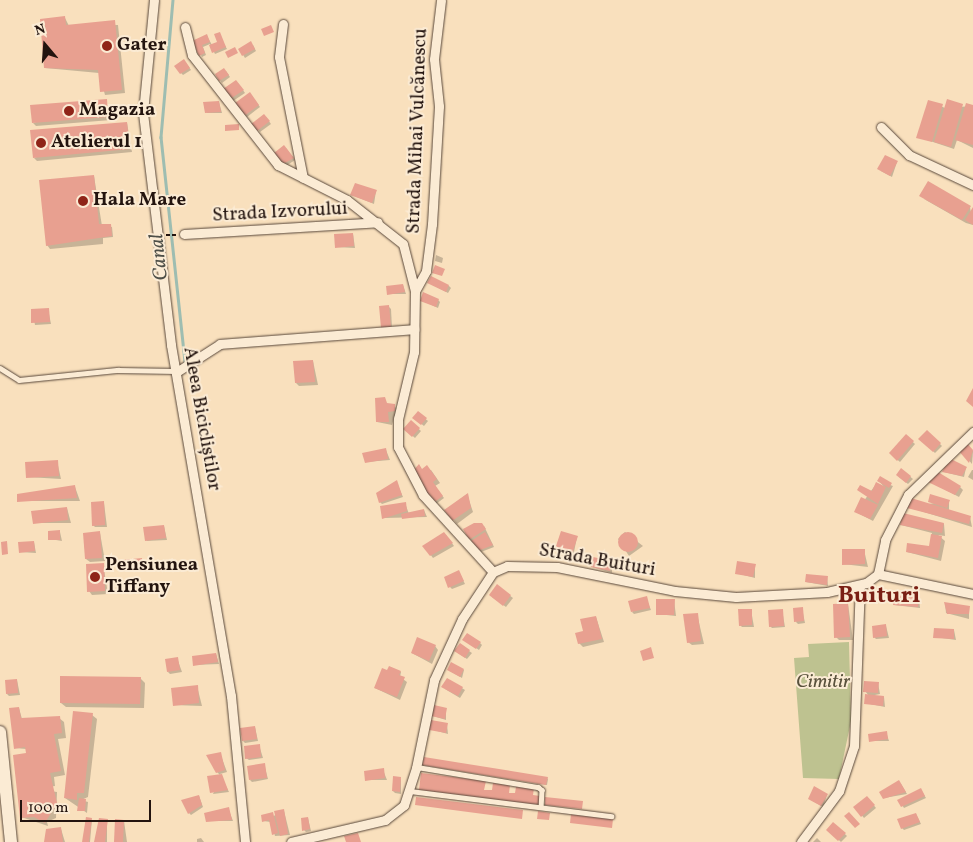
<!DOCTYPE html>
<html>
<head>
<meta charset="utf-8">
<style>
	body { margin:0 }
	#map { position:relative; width:973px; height:842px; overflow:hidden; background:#f9e0bd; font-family:Vollkorn,serif }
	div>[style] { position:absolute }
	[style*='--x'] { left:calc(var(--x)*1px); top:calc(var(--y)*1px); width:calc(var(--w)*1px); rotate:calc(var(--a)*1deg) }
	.green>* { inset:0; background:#bec290 }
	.shadow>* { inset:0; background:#0003 }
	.stream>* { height:2.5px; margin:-1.25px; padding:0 1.25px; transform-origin:1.25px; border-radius:1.25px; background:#9ebdb1 }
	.building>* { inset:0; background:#e8a090 }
	.round { border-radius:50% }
	.path>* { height:2px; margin-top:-1px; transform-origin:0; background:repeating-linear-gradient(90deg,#23140f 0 4px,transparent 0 6.5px) }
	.roads { filter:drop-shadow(0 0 1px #58473a) drop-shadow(0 0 1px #58473a) }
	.lane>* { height:4.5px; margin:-2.25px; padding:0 2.25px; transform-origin:2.25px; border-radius:2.25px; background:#fbebd4 }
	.street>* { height:9px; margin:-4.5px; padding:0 4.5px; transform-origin:4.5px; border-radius:4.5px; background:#fbebd4 }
	.secondary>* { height:12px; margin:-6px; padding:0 6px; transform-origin:6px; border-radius:6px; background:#fbebd4 }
	.dots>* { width:14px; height:14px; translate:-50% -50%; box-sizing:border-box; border:2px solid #fbebd4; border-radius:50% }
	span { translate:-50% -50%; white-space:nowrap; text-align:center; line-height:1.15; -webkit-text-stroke:4px #fbebd4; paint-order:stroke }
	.poi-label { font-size:19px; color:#23140f; font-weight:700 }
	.left { translate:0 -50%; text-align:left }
	.street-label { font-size:19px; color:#23140f }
	.park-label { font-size:19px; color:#59513c; font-style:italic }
	.water-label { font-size:20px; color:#4e4f48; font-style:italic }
	.district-label { font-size:24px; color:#7a1f14; font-weight:700 }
	.north { position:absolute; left:20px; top:20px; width:50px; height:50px; -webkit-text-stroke:4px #fbebd4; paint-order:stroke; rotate:342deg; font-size:14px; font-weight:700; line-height:20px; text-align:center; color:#23140f }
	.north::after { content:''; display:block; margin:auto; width:18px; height:22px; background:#23140f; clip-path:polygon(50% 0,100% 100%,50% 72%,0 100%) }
	.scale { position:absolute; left:20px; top:800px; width:131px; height:22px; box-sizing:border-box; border:2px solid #23140f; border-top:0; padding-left:6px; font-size:15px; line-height:18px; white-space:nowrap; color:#23140f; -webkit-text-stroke:4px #fbebd4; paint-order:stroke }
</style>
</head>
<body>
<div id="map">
	<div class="green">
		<i style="clip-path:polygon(849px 642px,851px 721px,839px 779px,803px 778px,794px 658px,809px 657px,808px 644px)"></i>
	</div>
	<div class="shadow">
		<i style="clip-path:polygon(65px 18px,69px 26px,118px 25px,125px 93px,105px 95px,99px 73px,45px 68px)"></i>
		<i style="clip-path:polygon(207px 36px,212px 45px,223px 42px,227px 49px,215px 54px,210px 44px,203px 47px,206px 55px,202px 57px,194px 41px)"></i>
		<i style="clip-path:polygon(253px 45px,256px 51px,245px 58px,240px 50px)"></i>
		<i style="clip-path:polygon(186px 63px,191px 70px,183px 75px,181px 73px)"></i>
		<i style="clip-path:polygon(226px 71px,230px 77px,222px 83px,216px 75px)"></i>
		<i style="clip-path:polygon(238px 83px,245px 93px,233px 101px,225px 89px)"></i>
		<i style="clip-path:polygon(252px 96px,260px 107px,247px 117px,245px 115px)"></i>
		<i style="clip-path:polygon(106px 101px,111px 120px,36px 126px,33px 123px)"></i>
		<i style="clip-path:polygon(929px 101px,945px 108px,973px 106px,973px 148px,957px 140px,954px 149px,918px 137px)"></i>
		<i style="clip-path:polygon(219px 102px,222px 113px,206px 113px)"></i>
		<i style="clip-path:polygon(266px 117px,271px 124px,260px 132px,253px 124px)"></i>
		<i style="clip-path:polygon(127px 123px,132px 152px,37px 161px,34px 158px)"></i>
		<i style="clip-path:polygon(286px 148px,295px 160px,286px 166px,284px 164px)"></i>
		<i style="clip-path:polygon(897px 162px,892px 177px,881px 171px)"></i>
		<i style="clip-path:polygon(94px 176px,102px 226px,112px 227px,113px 237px,103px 238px,103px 244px,50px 249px,47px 245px)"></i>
		<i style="clip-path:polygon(376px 191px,374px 204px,352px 195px)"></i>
		<i style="clip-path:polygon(924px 199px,970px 207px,973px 225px,966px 223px)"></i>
		<i style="clip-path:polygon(353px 234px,355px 248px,336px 247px)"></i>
		<i style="clip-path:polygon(436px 255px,443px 258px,442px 263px,435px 261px)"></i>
		<i style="clip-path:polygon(429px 283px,449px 286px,451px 288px,448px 293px)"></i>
		<i style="clip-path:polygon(403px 285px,406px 294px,388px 294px)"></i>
		<i style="clip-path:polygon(421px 300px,438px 300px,440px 302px,438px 308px)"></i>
		<i style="clip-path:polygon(389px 307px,391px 309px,392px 328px,382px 327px)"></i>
		<i style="clip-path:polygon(48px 309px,51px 324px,35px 325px,32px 310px)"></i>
		<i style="clip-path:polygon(313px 361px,318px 385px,299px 386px,296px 383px)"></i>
		<i style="clip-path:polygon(376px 400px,397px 408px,392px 425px,377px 422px)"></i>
		<i style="clip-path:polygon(418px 413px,428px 421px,424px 426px,414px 418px)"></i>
		<i style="clip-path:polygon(411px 422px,421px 431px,415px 438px,405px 429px)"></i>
		<i style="clip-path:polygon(927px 431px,942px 446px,935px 453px,920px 439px)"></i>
		<i style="clip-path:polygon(906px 436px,915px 444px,900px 462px,890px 453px)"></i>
		<i style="clip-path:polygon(966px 444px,973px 451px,972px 464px,960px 450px)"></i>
		<i style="clip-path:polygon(386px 450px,390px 460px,366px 462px)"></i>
		<i style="clip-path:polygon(57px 461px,61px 479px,27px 477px)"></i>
		<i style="clip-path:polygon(966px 468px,964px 477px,944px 472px)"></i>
		<i style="clip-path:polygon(423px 470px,431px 470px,440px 483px,435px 486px,444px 498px,436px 504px)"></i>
		<i style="clip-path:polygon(902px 470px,913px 479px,908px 484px,899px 477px)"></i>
		<i style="clip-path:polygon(972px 470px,973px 470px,973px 480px,968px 477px)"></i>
		<i style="clip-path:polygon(396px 481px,403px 497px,382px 504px,380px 502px)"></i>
		<i style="clip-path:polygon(879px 481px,893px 486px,873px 521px,856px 512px,876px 484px,885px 488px)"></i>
		<i style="clip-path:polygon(929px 481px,960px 487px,963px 490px,959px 497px)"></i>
		<i style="clip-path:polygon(75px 487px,80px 501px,19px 501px)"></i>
		<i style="clip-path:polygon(467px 494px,473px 512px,457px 524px,446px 510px)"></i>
		<i style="clip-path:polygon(949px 501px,949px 511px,970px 517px,972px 527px,908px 507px)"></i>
		<i style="clip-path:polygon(104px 503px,107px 527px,95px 527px,93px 525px)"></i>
		<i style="clip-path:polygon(405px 503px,409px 514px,424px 510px,427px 517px,384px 518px)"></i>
		<i style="clip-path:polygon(67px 508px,71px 523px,34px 523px)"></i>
		<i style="clip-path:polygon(944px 524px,945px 536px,938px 535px,945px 541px,941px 561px,907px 552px,930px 547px,932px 533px,901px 525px)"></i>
		<i style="clip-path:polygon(164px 526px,167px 540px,146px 541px)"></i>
		<i style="clip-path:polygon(484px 526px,494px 547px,481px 552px,470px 539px)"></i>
		<i style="clip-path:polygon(60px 532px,62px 541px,50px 539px)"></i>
		<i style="clip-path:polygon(625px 532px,643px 546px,629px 556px,618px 539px)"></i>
		<i style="clip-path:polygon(100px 533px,105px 561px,90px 562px,86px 559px)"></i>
		<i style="clip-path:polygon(446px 535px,454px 546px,433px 558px,424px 546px)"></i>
		<i style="clip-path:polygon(577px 537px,573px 557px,557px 546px)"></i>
		<i style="clip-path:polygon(34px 542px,36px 553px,20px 552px)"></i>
		<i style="clip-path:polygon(864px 550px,868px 567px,843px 564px)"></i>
		<i style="clip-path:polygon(142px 560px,144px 570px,124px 570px)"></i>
		<i style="clip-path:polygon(612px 562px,612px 573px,592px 567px)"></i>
		<i style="clip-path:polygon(103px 564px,108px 594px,92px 595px,89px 591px)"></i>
		<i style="clip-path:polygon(755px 565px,755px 578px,736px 573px)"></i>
		<i style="clip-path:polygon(460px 574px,465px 584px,452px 589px,450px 587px)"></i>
		<i style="clip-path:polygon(827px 577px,828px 586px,806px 582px)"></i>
		<i style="clip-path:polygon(497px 586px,513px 598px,506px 607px,492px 597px)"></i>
		<i style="clip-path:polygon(646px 598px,651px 610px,634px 614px,632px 612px)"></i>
		<i style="clip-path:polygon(919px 598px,920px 608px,894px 605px)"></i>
		<i style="clip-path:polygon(674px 600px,676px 616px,657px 614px)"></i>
		<i style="clip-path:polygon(945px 603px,969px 607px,969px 619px,946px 613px)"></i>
		<i style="clip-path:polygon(848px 604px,853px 640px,839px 640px,836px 637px)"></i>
		<i style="clip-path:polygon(802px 608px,805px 623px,798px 624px,796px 622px)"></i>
		<i style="clip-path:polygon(751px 610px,754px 627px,742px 627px,740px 625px)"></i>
		<i style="clip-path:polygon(782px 610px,785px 627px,772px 628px,770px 626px)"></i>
		<i style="clip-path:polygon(697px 614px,704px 644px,692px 645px,688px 642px)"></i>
		<i style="clip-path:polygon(596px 617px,604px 642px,583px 647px,579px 643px)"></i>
		<i style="clip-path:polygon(886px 626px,889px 638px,876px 639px,874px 637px)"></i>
		<i style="clip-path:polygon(954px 630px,956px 640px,935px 637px)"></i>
		<i style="clip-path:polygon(466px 641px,480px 643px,482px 645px,479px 650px)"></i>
		<i style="clip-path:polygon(460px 645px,472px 653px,467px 659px,458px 653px)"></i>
		<i style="clip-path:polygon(435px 646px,438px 650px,432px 664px,412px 653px)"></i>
		<i style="clip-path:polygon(216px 654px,219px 664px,194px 665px)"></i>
		<i style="clip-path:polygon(177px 658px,182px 672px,170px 674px,168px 672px)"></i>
		<i style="clip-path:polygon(390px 667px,401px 672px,400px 677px,407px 682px,400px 700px,375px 688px,393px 674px)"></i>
		<i style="clip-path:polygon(464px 670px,462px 678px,450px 671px)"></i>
		<i style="clip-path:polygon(140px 678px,145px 683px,144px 708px,66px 707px,61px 703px)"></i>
		<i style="clip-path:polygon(447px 679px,465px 690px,460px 698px,445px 689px)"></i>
		<i style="clip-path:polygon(17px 680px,20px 695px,9px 696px,7px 694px)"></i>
		<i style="clip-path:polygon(878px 683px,880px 694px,870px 696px,884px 697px,885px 707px,865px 703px,869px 696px,865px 691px)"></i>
		<i style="clip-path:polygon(197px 686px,202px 706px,174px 705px)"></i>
		<i style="clip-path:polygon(19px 708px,22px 719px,59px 718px,64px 722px,66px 738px,58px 739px,65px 775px,54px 777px,55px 786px,34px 789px,57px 792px,56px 818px,47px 822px,48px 826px,21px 817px,27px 756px,26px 749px,15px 748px)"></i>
		<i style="clip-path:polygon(446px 709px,446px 720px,433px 716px)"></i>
		<i style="clip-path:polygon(92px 715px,97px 719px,88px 797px,81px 800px,88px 802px,87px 813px,65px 798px)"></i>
		<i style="clip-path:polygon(447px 725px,448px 734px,430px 729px)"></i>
		<i style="clip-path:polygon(255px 727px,258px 741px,245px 743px,243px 741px)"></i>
		<i style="clip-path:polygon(886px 732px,889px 741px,870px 741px)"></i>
		<i style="clip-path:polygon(259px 745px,263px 758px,249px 760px,246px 758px)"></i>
		<i style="clip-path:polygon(220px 753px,227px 772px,220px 774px,229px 792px,213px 794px,221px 776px,217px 772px)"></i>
		<i style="clip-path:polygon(264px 764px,268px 779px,252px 782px,250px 780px)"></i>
		<i style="clip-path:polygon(424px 765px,547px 778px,548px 779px,547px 785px)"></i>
		<i style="clip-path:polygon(383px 770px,387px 780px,367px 780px)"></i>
		<i style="clip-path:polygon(401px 778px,401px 794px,395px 793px,393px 791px)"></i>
		<i style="clip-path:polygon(901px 784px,907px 794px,884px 798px)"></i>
		<i style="clip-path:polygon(921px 790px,926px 798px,904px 808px,899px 800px)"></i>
		<i style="clip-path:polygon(827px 795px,823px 807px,811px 800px)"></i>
		<i style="clip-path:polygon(199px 796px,203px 807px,191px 815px,189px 813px)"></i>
		<i style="clip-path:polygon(867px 797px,876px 808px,864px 818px,855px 807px)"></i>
		<i style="clip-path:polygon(228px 808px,233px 821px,208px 821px)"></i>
		<i style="clip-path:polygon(284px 811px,290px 835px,275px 836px,271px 822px,263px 821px)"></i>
		<i style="clip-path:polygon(916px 814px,921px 824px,904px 830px,902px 828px)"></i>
		<i style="clip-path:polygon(308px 818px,311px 831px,306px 832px,304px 830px)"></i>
		<i style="clip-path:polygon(92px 819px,90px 842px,83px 842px)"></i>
		<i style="clip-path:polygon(107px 820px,107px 842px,95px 842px)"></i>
		<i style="clip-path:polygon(124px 821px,127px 842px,115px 842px)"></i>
		<i style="clip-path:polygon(834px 824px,847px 836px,841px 842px,828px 830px)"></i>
		<i style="clip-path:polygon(61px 829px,65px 842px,45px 842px)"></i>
		<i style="clip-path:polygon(201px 838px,204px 842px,197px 842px,197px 839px)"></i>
		<i style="clip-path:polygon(817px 838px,821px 842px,813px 842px)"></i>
	</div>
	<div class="stream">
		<i style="--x:173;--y:0;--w:138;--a:95"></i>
		<i style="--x:161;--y:137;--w:226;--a:83.9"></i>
	</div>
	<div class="building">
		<i style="clip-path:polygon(65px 16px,66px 25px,115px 20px,122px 90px,100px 92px,98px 70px,44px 68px,40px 19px)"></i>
		<i style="clip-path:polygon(271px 25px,274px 32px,264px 36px,261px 29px)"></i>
		<i style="clip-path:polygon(220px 32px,226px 47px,212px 53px,209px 45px,217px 42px,214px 34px)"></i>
		<i style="clip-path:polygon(207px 34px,210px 42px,202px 45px,205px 53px,199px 56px,192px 41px)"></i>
		<i style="clip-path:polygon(251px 41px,255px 49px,242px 56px,238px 49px)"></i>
		<i style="clip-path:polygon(235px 47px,238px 53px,228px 58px,225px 52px)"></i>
		<i style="clip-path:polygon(184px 59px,190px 68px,180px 74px,174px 66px)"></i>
		<i style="clip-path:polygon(224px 68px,229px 75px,219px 81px,215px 74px)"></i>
		<i style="clip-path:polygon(236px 80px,244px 90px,230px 99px,223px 89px)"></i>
		<i style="clip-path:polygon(250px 92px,259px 105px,244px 116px,235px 103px)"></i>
		<i style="clip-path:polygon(107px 99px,108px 117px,32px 123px,30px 105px)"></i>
		<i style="clip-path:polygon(947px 99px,963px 104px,951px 147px,934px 142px)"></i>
		<i style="clip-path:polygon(928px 100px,943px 104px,932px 142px,916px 138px)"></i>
		<i style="clip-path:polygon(219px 101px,221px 112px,205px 113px,203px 102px)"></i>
		<i style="clip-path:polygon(966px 103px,973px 105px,973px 145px,955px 140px)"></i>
		<i style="clip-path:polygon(264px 114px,270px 121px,257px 131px,251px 124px)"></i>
		<i style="clip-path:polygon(127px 122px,130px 149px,33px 158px,30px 130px)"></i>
		<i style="clip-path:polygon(239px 124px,239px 130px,225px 131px,225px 125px)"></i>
		<i style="clip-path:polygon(284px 145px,294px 158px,283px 164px,274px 153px)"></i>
		<i style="clip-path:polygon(885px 155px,898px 161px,890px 176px,877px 169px)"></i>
		<i style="clip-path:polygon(94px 175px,99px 224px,111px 224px,112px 236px,46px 246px,39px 180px)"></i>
		<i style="clip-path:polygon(928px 181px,971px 206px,962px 220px,919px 196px)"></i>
		<i style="clip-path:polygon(355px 183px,377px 190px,372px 203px,350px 195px)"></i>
		<i style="clip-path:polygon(973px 207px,973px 225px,965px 220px)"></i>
		<i style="clip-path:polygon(353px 233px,354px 246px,335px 248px,334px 234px)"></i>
		<i style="clip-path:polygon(435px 265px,445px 269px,442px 276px,432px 273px)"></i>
		<i style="clip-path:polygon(431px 276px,449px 285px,446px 292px,427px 283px)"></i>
		<i style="clip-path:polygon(403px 284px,405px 292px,387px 295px,386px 286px)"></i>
		<i style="clip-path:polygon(423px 292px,439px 299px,436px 307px,420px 301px)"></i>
		<i style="clip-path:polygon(389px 305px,391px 327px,381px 328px,379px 306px)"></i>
		<i style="clip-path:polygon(49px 308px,50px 322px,31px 323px,31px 309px)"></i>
		<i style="clip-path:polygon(313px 360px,315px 382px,295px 383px,293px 361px)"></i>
		<i style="clip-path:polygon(973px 388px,973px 407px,966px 401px)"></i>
		<i style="clip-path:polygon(385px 397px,387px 403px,395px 404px,395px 411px,388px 412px,389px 422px,376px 422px,375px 398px)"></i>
		<i style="clip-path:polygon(418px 411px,427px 418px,421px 425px,412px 418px)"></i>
		<i style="clip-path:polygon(411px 420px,420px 428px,412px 437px,403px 429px)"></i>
		<i style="clip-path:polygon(927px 430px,941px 443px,933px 452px,918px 439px)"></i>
		<i style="clip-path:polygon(906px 434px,914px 441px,897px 461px,889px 453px)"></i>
		<i style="clip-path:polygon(966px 442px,973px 450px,969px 463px,958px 450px)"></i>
		<i style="clip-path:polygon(386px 448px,388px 459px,365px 463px,362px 453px)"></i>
		<i style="clip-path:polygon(949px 458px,967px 467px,962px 476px,942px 472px)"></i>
		<i style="clip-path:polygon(58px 460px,59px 476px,26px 478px,25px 462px)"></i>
		<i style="clip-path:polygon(419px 464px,422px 469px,427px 465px,437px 479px,433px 482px,443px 496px,433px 503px,411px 473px)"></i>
		<i style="clip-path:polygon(901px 468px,911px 476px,906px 483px,896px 475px)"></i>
		<i style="clip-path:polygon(933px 469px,961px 486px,955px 495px,928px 482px)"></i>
		<i style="clip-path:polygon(880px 476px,892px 483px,889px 488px,877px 481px)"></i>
		<i style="clip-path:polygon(397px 480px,402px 495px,379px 503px,376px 493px)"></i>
		<i style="clip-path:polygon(876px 482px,886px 487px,878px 504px,857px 490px,860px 485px,872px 491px)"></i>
		<i style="clip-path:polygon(75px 485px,77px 498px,17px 502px,17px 494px)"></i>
		<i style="clip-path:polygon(468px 493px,471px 508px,452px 521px,444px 510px)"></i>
		<i style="clip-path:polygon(930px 494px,950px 500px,947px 508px,928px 502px)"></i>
		<i style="clip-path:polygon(861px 497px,878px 505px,870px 519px,854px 512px)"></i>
		<i style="clip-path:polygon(911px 498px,971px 516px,969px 524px,907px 508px)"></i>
		<i style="clip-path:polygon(104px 501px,105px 525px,92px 526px,91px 502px)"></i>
		<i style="clip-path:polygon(406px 502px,407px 511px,382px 519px,380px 506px)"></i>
		<i style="clip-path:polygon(67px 507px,68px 520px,33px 524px,31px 511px)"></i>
		<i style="clip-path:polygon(424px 509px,425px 516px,402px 519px,401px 514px)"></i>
		<i style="clip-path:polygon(903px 513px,944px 523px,942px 533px,900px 525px)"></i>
		<i style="clip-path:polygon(474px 523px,482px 523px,486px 529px,469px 540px,463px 529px)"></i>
		<i style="clip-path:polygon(164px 525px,166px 538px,145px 541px,143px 527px)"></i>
		<i style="clip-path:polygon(60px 530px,60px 540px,48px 540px,48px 531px)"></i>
		<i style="clip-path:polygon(100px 531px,102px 558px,85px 559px,83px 533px)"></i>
		<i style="clip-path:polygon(561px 531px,578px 536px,571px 557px,556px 546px)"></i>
		<i class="round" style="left:618px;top:532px;width:20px;height:20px"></i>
		<i style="clip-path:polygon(444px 532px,453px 543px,430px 556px,422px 546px)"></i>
		<i style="clip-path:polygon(485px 532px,493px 545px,478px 551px,471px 541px)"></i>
		<i style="clip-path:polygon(931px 534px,942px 536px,938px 558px,906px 552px,907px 543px,929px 546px)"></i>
		<i style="clip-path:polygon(7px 541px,8px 554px,2px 555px,1px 542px)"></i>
		<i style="clip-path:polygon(34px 541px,35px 551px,19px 553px,18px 542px)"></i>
		<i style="clip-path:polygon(842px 549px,865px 549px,865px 564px,842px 565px)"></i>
		<i style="clip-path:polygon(593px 557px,612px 561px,610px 571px,591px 567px)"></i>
		<i style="clip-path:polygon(142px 558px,143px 569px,123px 571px,122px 560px)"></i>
		<i style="clip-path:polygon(737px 561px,756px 564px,753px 577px,735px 574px)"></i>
		<i style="clip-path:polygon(104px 563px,105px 591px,87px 592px,86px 564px)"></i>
		<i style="clip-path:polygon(459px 570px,464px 581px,448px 588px,444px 577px)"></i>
		<i style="clip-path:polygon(806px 574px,828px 576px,827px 585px,805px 582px)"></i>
		<i style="clip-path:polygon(497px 584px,511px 595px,503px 606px,489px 595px)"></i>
		<i style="clip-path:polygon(894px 595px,919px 596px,918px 607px,893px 605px)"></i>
		<i style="clip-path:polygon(647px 596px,650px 608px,631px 612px,628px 601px)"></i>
		<i style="clip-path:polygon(656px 599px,675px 599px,674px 615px,656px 615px)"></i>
		<i style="clip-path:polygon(944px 602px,970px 606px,969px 614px,947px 614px)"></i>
		<i style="clip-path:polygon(848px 603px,850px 637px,834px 638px,833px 604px)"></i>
		<i style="clip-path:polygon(803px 607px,804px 621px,794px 622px,793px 608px)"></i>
		<i style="clip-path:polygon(738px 609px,752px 609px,752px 625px,739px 626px)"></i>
		<i style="clip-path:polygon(783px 609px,784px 626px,769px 627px,768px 610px)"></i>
		<i style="clip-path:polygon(698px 613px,701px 641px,687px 643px,683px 614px)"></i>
		<i style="clip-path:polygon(596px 616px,602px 639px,578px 644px,575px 633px,583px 631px,580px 619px)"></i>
		<i style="clip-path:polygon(886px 624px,887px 636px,873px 638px,872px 626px)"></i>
		<i style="clip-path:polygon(934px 628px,954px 629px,954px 639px,933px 638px)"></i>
		<i style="clip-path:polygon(467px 633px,481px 642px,476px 649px,462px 640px)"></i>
		<i style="clip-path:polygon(417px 637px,436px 645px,429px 661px,411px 653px)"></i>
		<i style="clip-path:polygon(460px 643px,470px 650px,465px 658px,454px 651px)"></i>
		<i style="clip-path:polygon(651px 647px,654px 658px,643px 661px,640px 651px)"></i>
		<i style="clip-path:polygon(216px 653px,218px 662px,193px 666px,192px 656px)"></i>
		<i style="clip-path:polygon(178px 657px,180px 670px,167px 672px,165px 659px)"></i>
		<i style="clip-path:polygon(451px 662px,464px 669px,460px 677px,447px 670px)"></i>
		<i style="clip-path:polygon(389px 666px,401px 671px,399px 675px,405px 677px,397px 697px,374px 688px,382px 668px,387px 670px)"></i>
		<i style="clip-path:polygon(60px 676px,141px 677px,140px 704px,60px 703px)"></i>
		<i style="clip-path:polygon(447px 678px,463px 687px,458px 696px,441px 687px)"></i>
		<i style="clip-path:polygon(17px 679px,18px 693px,6px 694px,5px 680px)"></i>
		<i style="clip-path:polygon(864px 681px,879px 682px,878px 693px,863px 692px)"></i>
		<i style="clip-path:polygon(198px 685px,199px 703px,173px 706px,171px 688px)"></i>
		<i style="clip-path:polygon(865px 694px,884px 696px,883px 706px,864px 704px)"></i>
		<i style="clip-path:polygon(434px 705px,447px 708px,445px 719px,431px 716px)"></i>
		<i style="clip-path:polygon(19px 707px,21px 718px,60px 716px,62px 733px,54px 734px,61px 771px,50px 773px,57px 803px,45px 823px,34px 817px,20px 818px,13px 755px,26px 753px,25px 747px,14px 749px,9px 708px)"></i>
		<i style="clip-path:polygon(73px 711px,93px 713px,84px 793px,77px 793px,77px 800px,64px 798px)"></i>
		<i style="clip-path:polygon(431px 720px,448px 723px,446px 733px,429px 730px)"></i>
		<i style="clip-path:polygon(255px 726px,257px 739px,242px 741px,240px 728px)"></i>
		<i style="clip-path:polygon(887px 731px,888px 739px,869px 742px,868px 734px)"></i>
		<i style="clip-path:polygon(260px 744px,261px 757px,245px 759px,244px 746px)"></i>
		<i style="clip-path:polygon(221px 752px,225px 770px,216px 773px,206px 755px)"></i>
		<i style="clip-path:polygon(424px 757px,548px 777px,546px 785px,422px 765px)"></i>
		<i style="clip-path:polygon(265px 763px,267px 778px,249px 780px,247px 766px)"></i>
		<i style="clip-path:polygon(384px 768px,385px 778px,365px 781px,364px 771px)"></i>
		<i style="clip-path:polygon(421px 773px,486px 781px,484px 790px,492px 790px,493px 783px,510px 785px,509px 793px,515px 793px,516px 787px,534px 788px,533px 795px,540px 796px,539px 805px,419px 790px)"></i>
		<i style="clip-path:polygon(222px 774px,228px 790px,210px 793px,207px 776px)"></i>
		<i style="clip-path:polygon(393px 776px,401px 777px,400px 792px,392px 791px)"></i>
		<i style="clip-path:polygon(899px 780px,906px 792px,883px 799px,879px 792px)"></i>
		<i style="clip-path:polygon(814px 786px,828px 794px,821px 806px,808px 799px)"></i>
		<i style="clip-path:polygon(921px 788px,925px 796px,901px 807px,897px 800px)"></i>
		<i style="clip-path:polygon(199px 795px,202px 805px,188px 814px,181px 800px)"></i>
		<i style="clip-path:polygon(867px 796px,875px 805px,861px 817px,853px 807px)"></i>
		<i style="clip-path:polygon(416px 797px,523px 810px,522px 819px,415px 805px)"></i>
		<i style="clip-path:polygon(545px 797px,583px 801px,582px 809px,545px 805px)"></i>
		<i style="clip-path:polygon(79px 798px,86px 799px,85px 811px,77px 811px)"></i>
		<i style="clip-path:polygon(229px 807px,232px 820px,206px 822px,204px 813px)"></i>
		<i style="clip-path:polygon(284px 809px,288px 834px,280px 836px,274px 811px)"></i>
		<i style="clip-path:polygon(538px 811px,550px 813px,549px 820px,537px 819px)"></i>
		<i style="clip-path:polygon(273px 812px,278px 833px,272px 835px,269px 820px,262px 822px,261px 815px)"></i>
		<i style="clip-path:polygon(849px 812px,860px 824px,855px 828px,844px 816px)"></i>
		<i style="clip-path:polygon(916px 813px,920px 822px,901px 829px,897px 819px)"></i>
		<i style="clip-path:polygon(571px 814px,613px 819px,612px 828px,570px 823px)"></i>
		<i style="clip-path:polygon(86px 817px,92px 818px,89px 842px,82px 842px)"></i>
		<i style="clip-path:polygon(308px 817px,310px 829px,302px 831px,301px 818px)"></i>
		<i style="clip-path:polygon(99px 818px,108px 819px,105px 842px,94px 842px)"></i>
		<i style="clip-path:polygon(115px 819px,124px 820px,123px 842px,114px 842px)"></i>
		<i style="clip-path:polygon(833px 822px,846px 833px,838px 841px,826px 830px)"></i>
		<i style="clip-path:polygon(61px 827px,63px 842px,44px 842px,46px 829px)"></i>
		<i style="clip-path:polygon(358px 833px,361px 842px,346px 842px,344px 836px)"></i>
	</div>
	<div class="path">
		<i style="--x:166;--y:235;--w:10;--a:0"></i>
	</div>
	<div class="roads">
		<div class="lane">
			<i style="--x:0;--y:368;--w:22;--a:32"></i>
			<i style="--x:19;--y:380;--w:100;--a:-5.8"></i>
			<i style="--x:118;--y:370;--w:58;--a:1"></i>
			<i style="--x:417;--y:767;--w:123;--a:9.4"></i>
			<i style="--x:538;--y:787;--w:5;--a:37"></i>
			<i style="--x:542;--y:790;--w:17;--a:93"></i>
			<i style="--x:410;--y:791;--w:203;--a:7.1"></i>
		</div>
		<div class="street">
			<i style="--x:154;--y:0;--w:114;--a:95.6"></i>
			<i style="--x:143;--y:113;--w:234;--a:83.1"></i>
			<i style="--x:171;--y:345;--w:356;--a:80.3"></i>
			<i style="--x:231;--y:696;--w:147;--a:84.5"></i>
			<i style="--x:283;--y:24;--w:33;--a:97"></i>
			<i style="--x:279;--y:57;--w:123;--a:78.8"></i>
			<i style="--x:185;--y:27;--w:29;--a:76"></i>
			<i style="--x:192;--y:55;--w:140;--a:52"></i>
			<i style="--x:278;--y:165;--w:77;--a:26.9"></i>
			<i style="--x:347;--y:200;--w:71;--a:38.2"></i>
			<i style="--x:403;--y:244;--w:49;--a:75.7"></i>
			<i style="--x:415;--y:291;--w:61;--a:90.9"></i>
			<i style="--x:414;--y:352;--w:69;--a:103.4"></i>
			<i style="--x:398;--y:419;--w:28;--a:90"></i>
			<i style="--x:398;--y:447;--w:54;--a:62.5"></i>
			<i style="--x:423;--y:495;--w:104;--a:47.7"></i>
			<i style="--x:881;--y:127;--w:40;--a:45"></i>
			<i style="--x:909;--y:155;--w:71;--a:25.1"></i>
			<i style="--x:184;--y:234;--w:194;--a:-3.5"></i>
			<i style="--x:415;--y:291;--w:23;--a:-61"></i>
			<i style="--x:426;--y:271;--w:47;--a:-82.7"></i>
			<i style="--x:432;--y:224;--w:118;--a:-86.6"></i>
			<i style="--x:439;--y:106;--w:47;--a:-96.1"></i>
			<i style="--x:434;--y:59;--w:59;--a:-83.2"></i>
			<i style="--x:178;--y:371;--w:50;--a:-32.7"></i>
			<i style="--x:220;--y:344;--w:195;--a:-4.4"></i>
			<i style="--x:878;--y:574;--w:97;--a:11.9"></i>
			<i style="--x:291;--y:842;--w:97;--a:-13.2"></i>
			<i style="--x:385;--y:820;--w:24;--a:-38"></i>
			<i style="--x:404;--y:805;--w:39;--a:-72"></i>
			<i style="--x:416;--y:768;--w:90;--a:-78.4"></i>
			<i style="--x:434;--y:680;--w:67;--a:-65.3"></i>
			<i style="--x:462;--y:619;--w:56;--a:-56.6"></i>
			<i style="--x:493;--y:572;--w:15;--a:-23"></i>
			<i style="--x:507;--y:566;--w:50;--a:1.1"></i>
			<i style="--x:557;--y:567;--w:120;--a:11.5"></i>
			<i style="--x:675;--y:591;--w:61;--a:5.6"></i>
			<i style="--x:736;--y:597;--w:91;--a:-3.1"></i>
			<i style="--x:827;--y:592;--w:40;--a:-13"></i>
			<i style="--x:866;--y:583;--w:15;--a:-37"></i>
			<i style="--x:878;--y:574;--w:35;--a:-78"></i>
			<i style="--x:885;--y:540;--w:51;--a:-62.9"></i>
			<i style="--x:908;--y:495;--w:91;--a:-44.1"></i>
			<i style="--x:801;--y:842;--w:64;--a:-53.3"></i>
			<i style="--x:839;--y:791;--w:47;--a:-71.6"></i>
			<i style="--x:854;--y:746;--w:161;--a:-87.9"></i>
		</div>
		<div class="secondary">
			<i style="--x:0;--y:732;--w:111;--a:84.3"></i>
		</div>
	</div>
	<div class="dots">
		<i style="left:107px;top:46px;background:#8f2418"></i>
		<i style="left:69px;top:111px;background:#8f2418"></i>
		<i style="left:41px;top:143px;background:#8f2418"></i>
		<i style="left:83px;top:201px;background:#8f2418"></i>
		<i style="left:95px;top:577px;background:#8f2418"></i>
	</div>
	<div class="poi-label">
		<span class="left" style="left:117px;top:46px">Gater</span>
		<span class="left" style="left:79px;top:111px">Magazia</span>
		<span class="left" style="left:51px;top:143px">Atelierul 1</span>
		<span class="left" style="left:93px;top:201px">Hala Mare</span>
		<span class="left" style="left:105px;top:577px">Pensiunea<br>Tiffany</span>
	</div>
	<div class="street-label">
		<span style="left:418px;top:131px;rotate:-88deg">Strada Mihai Vulcănescu</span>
		<span style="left:280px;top:213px;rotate:-3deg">Strada Izvorului</span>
		<span style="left:201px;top:419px;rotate:80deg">Aleea Bicicliștilor</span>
		<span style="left:597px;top:561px;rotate:10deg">Strada Buituri</span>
	</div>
	<div class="park-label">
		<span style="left:823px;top:683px">Cimitir</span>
	</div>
	<div class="water-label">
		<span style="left:160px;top:257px;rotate:-96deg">Canal</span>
	</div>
	<div class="district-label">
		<span style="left:879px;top:597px">Buituri</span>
	</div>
	<div class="north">N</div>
	<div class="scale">100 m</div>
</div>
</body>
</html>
